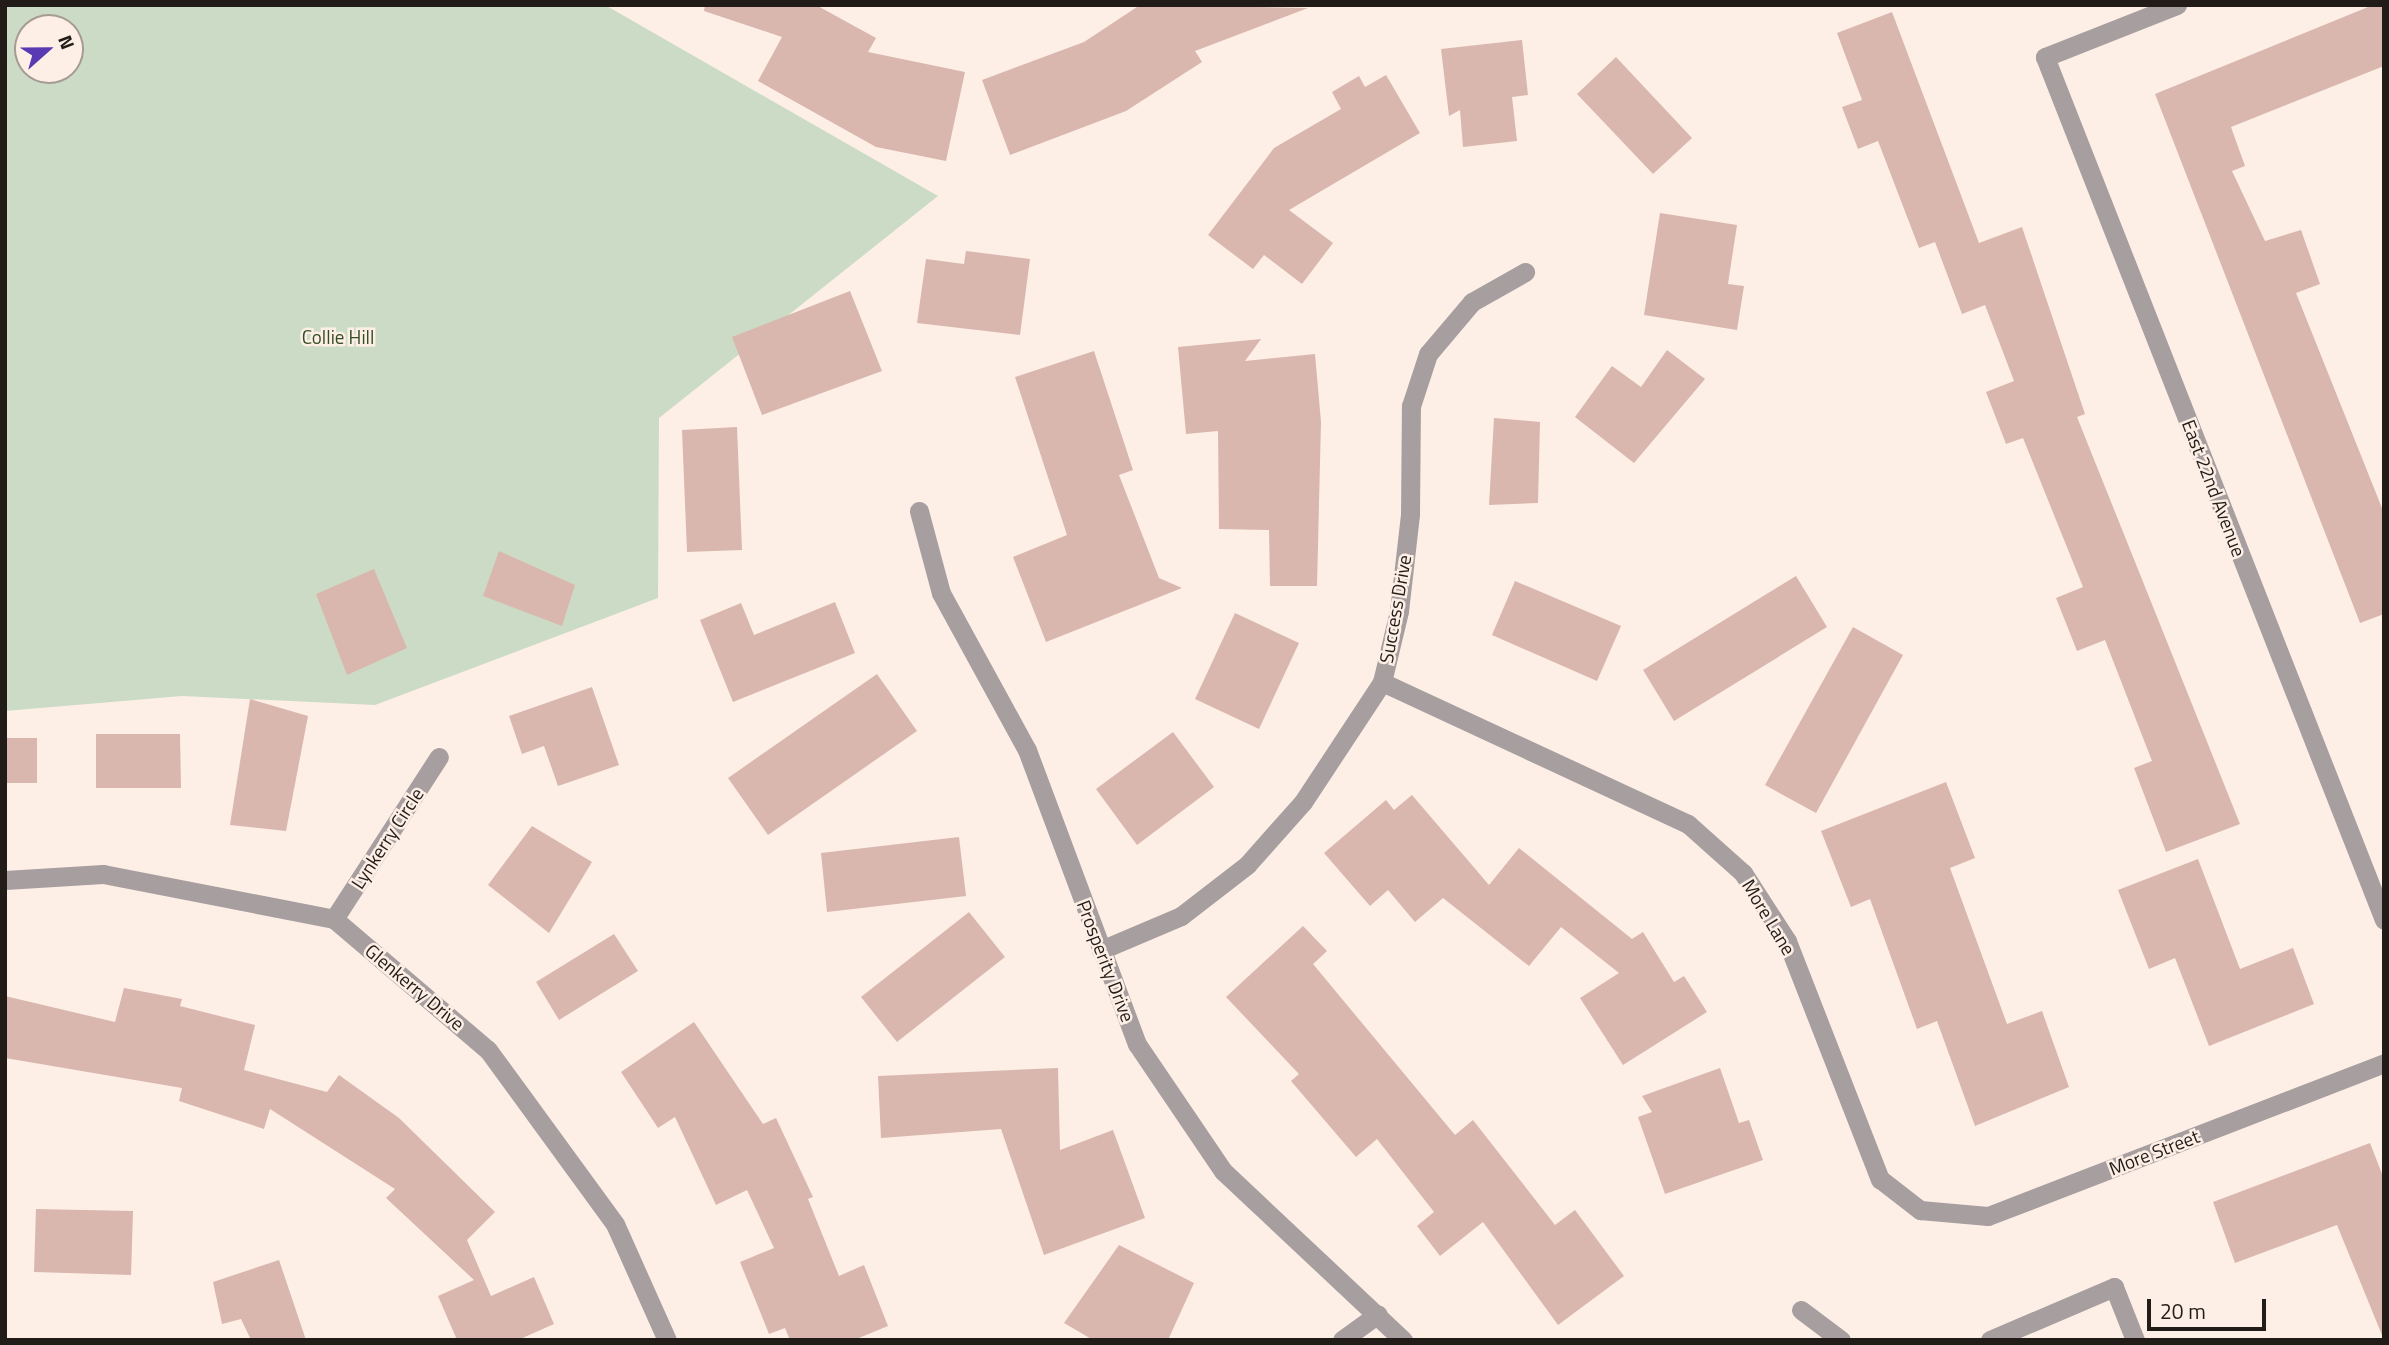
<!DOCTYPE html>
<html>
<head>
<meta charset="utf-8">
<style>
	body { margin:0 }
	#map { position:relative; width:2389px; height:1345px; overflow:hidden; background:#fdefe6; font-family:"Titillium Web",sans-serif }
	div>[style] { position:absolute }
	[style*='--x'] { left:calc(var(--x)*1px); top:calc(var(--y)*1px); width:calc(var(--w)*1px); rotate:calc(var(--a)*1deg) }
	.green>* { inset:0; background:#ccdbc5 }
	.building>* { inset:0; background:#d9b7ae }
	.service>* { height:19px; margin:-9.5px; padding:0 9.5px; transform-origin:9.5px; border-radius:9.5px; background:#a79e9f }
	.minor>* { height:19px; margin:-9.5px; padding:0 9.5px; transform-origin:9.5px; border-radius:9.5px; background:#a79e9f }
	span { translate:-50% -50%; white-space:nowrap; text-align:center; line-height:1.15; -webkit-text-stroke:5px #fdefe6; paint-order:stroke }
	.park-label { font-size:19px; color:#334d24 }
	.street-label { font-size:19px; color:#221c18 }
	.frame { position:absolute; inset:0; border:7px solid #221c18; pointer-events:none }
	.north { position:absolute; left:14px; top:14px; width:70px; height:70px; box-sizing:border-box; background:#fdefe6; border:2px solid #a59b94; border-radius:50%; rotate:69deg; font-size:19px; font-weight:700; line-height:28px; text-align:center; color:#221c18 }
	.north::after { content:''; display:block; margin:auto; width:24px; height:32px; background:#593ab2; clip-path:polygon(50% 0,100% 100%,50% 72%,0 100%) }
	.scale { position:absolute; left:2147px; top:1299px; width:119px; height:32px; box-sizing:border-box; border:4px solid #221c18; border-top:0; padding-left:9px; font-size:21px; line-height:24px; white-space:nowrap; color:#221c18; -webkit-text-stroke:5px #fdefe6; paint-order:stroke }
</style>
</head>
<body>
<div id="map">
	<div class="green">
		<i style="clip-path:polygon(evenodd,5px 5px,605px 5px,938px 196px,659px 418px,658px 598px,375px 705px,182px 696px,5px 711px,5px 5px,28px 28px,70px 28px,70px 70px,28px 70px,28px 28px)"></i>
	</div>
	<div class="building">
		<i style="clip-path:polygon(705px 5px,816px 5px,876px 38px,868px 52px,965px 72px,946px 161px,876px 147px,758px 81px,782px 37px,704px 11px)"></i>
		<i style="clip-path:polygon(1140px 5px,1308px 8px,1195px 51px,1202px 62px,1126px 111px,1010px 155px,982px 80px,1084px 42px)"></i>
		<i style="clip-path:polygon(2373px 5px,2384px 5px,2384px 66px,2231px 127px,2245px 166px,2232px 171px,2265px 241px,2301px 230px,2320px 284px,2296px 293px,2384px 513px,2384px 614px,2360px 623px,2155px 94px)"></i>
		<i style="clip-path:polygon(1892px 12px,1979px 243px,2022px 227px,2085px 414px,2077px 417px,2240px 824px,2166px 852px,2134px 768px,2152px 761px,2105px 640px,2077px 651px,2056px 598px,2083px 587px,2023px 438px,2006px 444px,1986px 392px,2014px 381px,1985px 305px,1962px 314px,1935px 242px,1919px 248px,1878px 141px,1858px 149px,1842px 107px,1862px 100px,1837px 33px)"></i>
		<i style="clip-path:polygon(1522px 40px,1528px 95px,1512px 97px,1517px 141px,1463px 147px,1460px 110px,1449px 116px,1441px 49px)"></i>
		<i style="clip-path:polygon(1616px 57px,1692px 138px,1653px 174px,1577px 94px)"></i>
		<i style="clip-path:polygon(1386px 75px,1420px 133px,1289px 210px,1333px 243px,1302px 284px,1264px 255px,1253px 269px,1208px 235px,1274px 148px,1341px 109px,1332px 92px,1359px 76px,1365px 87px)"></i>
		<i style="clip-path:polygon(1660px 213px,1737px 225px,1728px 284px,1744px 286px,1737px 330px,1644px 315px)"></i>
		<i style="clip-path:polygon(966px 251px,1030px 259px,1020px 335px,917px 323px,926px 259px,964px 264px)"></i>
		<i style="clip-path:polygon(850px 291px,882px 371px,762px 415px,732px 337px)"></i>
		<i style="clip-path:polygon(1261px 339px,1245px 361px,1315px 354px,1321px 422px,1317px 586px,1270px 586px,1269px 530px,1219px 529px,1218px 431px,1186px 434px,1178px 347px)"></i>
		<i style="clip-path:polygon(1667px 350px,1705px 379px,1634px 463px,1575px 417px,1612px 366px,1641px 387px)"></i>
		<i style="clip-path:polygon(1094px 351px,1133px 470px,1119px 475px,1159px 578px,1182px 588px,1046px 642px,1013px 557px,1067px 535px,1015px 377px)"></i>
		<i style="clip-path:polygon(1494px 418px,1540px 422px,1538px 503px,1489px 505px)"></i>
		<i style="clip-path:polygon(737px 427px,742px 550px,687px 552px,682px 430px)"></i>
		<i style="clip-path:polygon(499px 551px,575px 585px,562px 626px,483px 596px)"></i>
		<i style="clip-path:polygon(374px 569px,407px 648px,347px 675px,316px 594px)"></i>
		<i style="clip-path:polygon(1796px 576px,1827px 627px,1674px 721px,1643px 670px)"></i>
		<i style="clip-path:polygon(1515px 581px,1621px 626px,1597px 681px,1492px 635px)"></i>
		<i style="clip-path:polygon(835px 602px,855px 653px,733px 702px,700px 620px,741px 603px,754px 635px)"></i>
		<i style="clip-path:polygon(1235px 613px,1299px 643px,1259px 729px,1195px 699px)"></i>
		<i style="clip-path:polygon(1853px 627px,1903px 655px,1816px 813px,1765px 785px)"></i>
		<i style="clip-path:polygon(877px 674px,917px 731px,768px 835px,728px 778px)"></i>
		<i style="clip-path:polygon(592px 687px,619px 765px,558px 786px,544px 746px,522px 754px,509px 716px)"></i>
		<i style="clip-path:polygon(250px 699px,308px 716px,286px 831px,230px 825px)"></i>
		<i style="clip-path:polygon(1173px 732px,1214px 787px,1137px 845px,1096px 789px)"></i>
		<i style="clip-path:polygon(96px 734px,180px 734px,181px 788px,96px 788px)"></i>
		<i style="clip-path:polygon(5px 738px,37px 738px,37px 783px,5px 783px)"></i>
		<i style="clip-path:polygon(1946px 782px,1975px 858px,1950px 868px,2007px 1024px,2042px 1011px,2069px 1087px,1975px 1126px,1937px 1021px,1917px 1029px,1870px 899px,1851px 907px,1821px 831px)"></i>
		<i style="clip-path:polygon(1412px 795px,1489px 885px,1519px 848px,1632px 939px,1643px 932px,1674px 982px,1684px 976px,1707px 1012px,1623px 1065px,1580px 998px,1619px 973px,1561px 927px,1529px 966px,1443px 898px,1415px 922px,1388px 890px,1370px 906px,1324px 853px,1386px 800px,1394px 810px)"></i>
		<i style="clip-path:polygon(532px 826px,592px 862px,549px 933px,488px 885px)"></i>
		<i style="clip-path:polygon(959px 837px,966px 896px,827px 912px,821px 853px)"></i>
		<i style="clip-path:polygon(2198px 859px,2240px 969px,2293px 948px,2314px 1004px,2209px 1046px,2175px 958px,2149px 969px,2118px 890px)"></i>
		<i style="clip-path:polygon(969px 912px,1005px 957px,897px 1042px,861px 997px)"></i>
		<i style="clip-path:polygon(1303px 926px,1327px 951px,1313px 964px,1455px 1135px,1473px 1120px,1555px 1225px,1575px 1210px,1624px 1276px,1558px 1325px,1483px 1222px,1440px 1256px,1417px 1226px,1434px 1212px,1377px 1139px,1356px 1157px,1291px 1081px,1299px 1074px,1226px 997px)"></i>
		<i style="clip-path:polygon(614px 934px,638px 971px,559px 1020px,536px 982px)"></i>
		<i style="clip-path:polygon(124px 988px,182px 999px,180px 1006px,255px 1025px,244px 1070px,327px 1092px,339px 1075px,399px 1118px,495px 1212px,467px 1240px,491px 1296px,534px 1277px,554px 1324px,518px 1340px,457px 1340px,438px 1296px,474px 1280px,386px 1198px,395px 1189px,270px 1109px,264px 1129px,179px 1101px,182px 1088px,5px 1058px,5px 996px,115px 1022px)"></i>
		<i style="clip-path:polygon(694px 1022px,763px 1124px,776px 1118px,813px 1197px,808px 1199px,839px 1276px,864px 1265px,888px 1326px,854px 1340px,790px 1340px,785px 1328px,769px 1334px,740px 1262px,774px 1248px,747px 1190px,716px 1205px,675px 1117px,658px 1128px,621px 1072px)"></i>
		<i style="clip-path:polygon(1058px 1068px,1060px 1150px,1113px 1130px,1145px 1218px,1044px 1255px,1001px 1129px,881px 1138px,878px 1076px)"></i>
		<i style="clip-path:polygon(1720px 1068px,1739px 1123px,1749px 1120px,1763px 1160px,1665px 1194px,1638px 1117px,1652px 1112px,1642px 1096px)"></i>
		<i style="clip-path:polygon(2370px 1143px,2384px 1179px,2384px 1340px,2337px 1225px,2235px 1263px,2213px 1202px)"></i>
		<i style="clip-path:polygon(36px 1209px,133px 1211px,131px 1275px,34px 1272px)"></i>
		<i style="clip-path:polygon(1119px 1245px,1194px 1283px,1168px 1340px,1093px 1340px,1064px 1323px)"></i>
		<i style="clip-path:polygon(279px 1260px,306px 1340px,251px 1340px,241px 1319px,222px 1324px,213px 1282px)"></i>
	</div>
	<div class="service">
		<i style="--x:1801;--y:1310;--w:50;--a:36.9"></i>
		<i style="--x:1342;--y:1340;--w:44;--a:-35.8"></i>
		<i style="--x:1990;--y:1340;--w:135;--a:-23.1"></i>
		<i style="--x:2114;--y:1287;--w:57;--a:68.4"></i>
	</div>
	<div class="minor">
		<i style="--x:2177;--y:5;--w:142;--a:158.5"></i>
		<i style="--x:2045;--y:57;--w:927;--a:68.55"></i>
		<i style="--x:919;--y:511;--w:85;--a:75"></i>
		<i style="--x:941;--y:593;--w:179;--a:61.3"></i>
		<i style="--x:1027;--y:750;--w:314;--a:69.5"></i>
		<i style="--x:1137;--y:1044;--w:153;--a:55.9"></i>
		<i style="--x:1223;--y:1171;--w:247;--a:43.2"></i>
		<i style="--x:1382;--y:682;--w:337;--a:24.9"></i>
		<i style="--x:1688;--y:824;--w:74;--a:41.7"></i>
		<i style="--x:1743;--y:873;--w:81;--a:57.1"></i>
		<i style="--x:1787;--y:941;--w:256;--a:68.7"></i>
		<i style="--x:1880;--y:1179;--w:51;--a:37.8"></i>
		<i style="--x:1920;--y:1210;--w:68;--a:5"></i>
		<i style="--x:1988;--y:1216;--w:425;--a:-21.1"></i>
		<i style="--x:5;--y:880;--w:98;--a:-3.5"></i>
		<i style="--x:103;--y:874;--w:235;--a:11"></i>
		<i style="--x:334;--y:919;--w:202;--a:40.4"></i>
		<i style="--x:488;--y:1050;--w:215;--a:53.9"></i>
		<i style="--x:615;--y:1224;--w:127;--a:65.9"></i>
		<i style="--x:334;--y:919;--w:193;--a:-57.1"></i>
		<i style="--x:1101;--y:950;--w:87;--a:-23"></i>
		<i style="--x:1181;--y:916;--w:83;--a:-37.7"></i>
		<i style="--x:1247;--y:865;--w:84;--a:-48.4"></i>
		<i style="--x:1303;--y:802;--w:144;--a:-56.6"></i>
		<i style="--x:1382;--y:682;--w:73;--a:-76.5"></i>
		<i style="--x:1399;--y:611;--w:98;--a:-83.5"></i>
		<i style="--x:1410;--y:514;--w:108;--a:-89.5"></i>
		<i style="--x:1411;--y:406;--w:55;--a:-71.9"></i>
		<i style="--x:1428;--y:354;--w:68;--a:-49.8"></i>
		<i style="--x:1472;--y:302;--w:61;--a:-29.5"></i>
	</div>
	<div class="park-label">
		<span style="left:338px;top:337px">Collie Hill</span>
	</div>
	<div class="street-label">
		<span style="left:2214px;top:488px;rotate:69deg">East 22nd Avenue</span>
		<span style="left:1395px;top:609px;rotate:-80deg">Success Drive</span>
		<span style="left:387px;top:838px;rotate:-57deg">Lynkerry Circle</span>
		<span style="left:1769px;top:917px;rotate:59deg">More Lane</span>
		<span style="left:1106px;top:961px;rotate:69deg">Prosperity Drive</span>
		<span style="left:415px;top:987px;rotate:40deg">Glenkerry Drive</span>
		<span style="left:2154px;top:1152px;rotate:-21deg">More Street</span>
	</div>
	<div class="frame"></div>
	<div class="north">N</div>
	<div class="scale">20 m</div>
</div>
</body>
</html>
